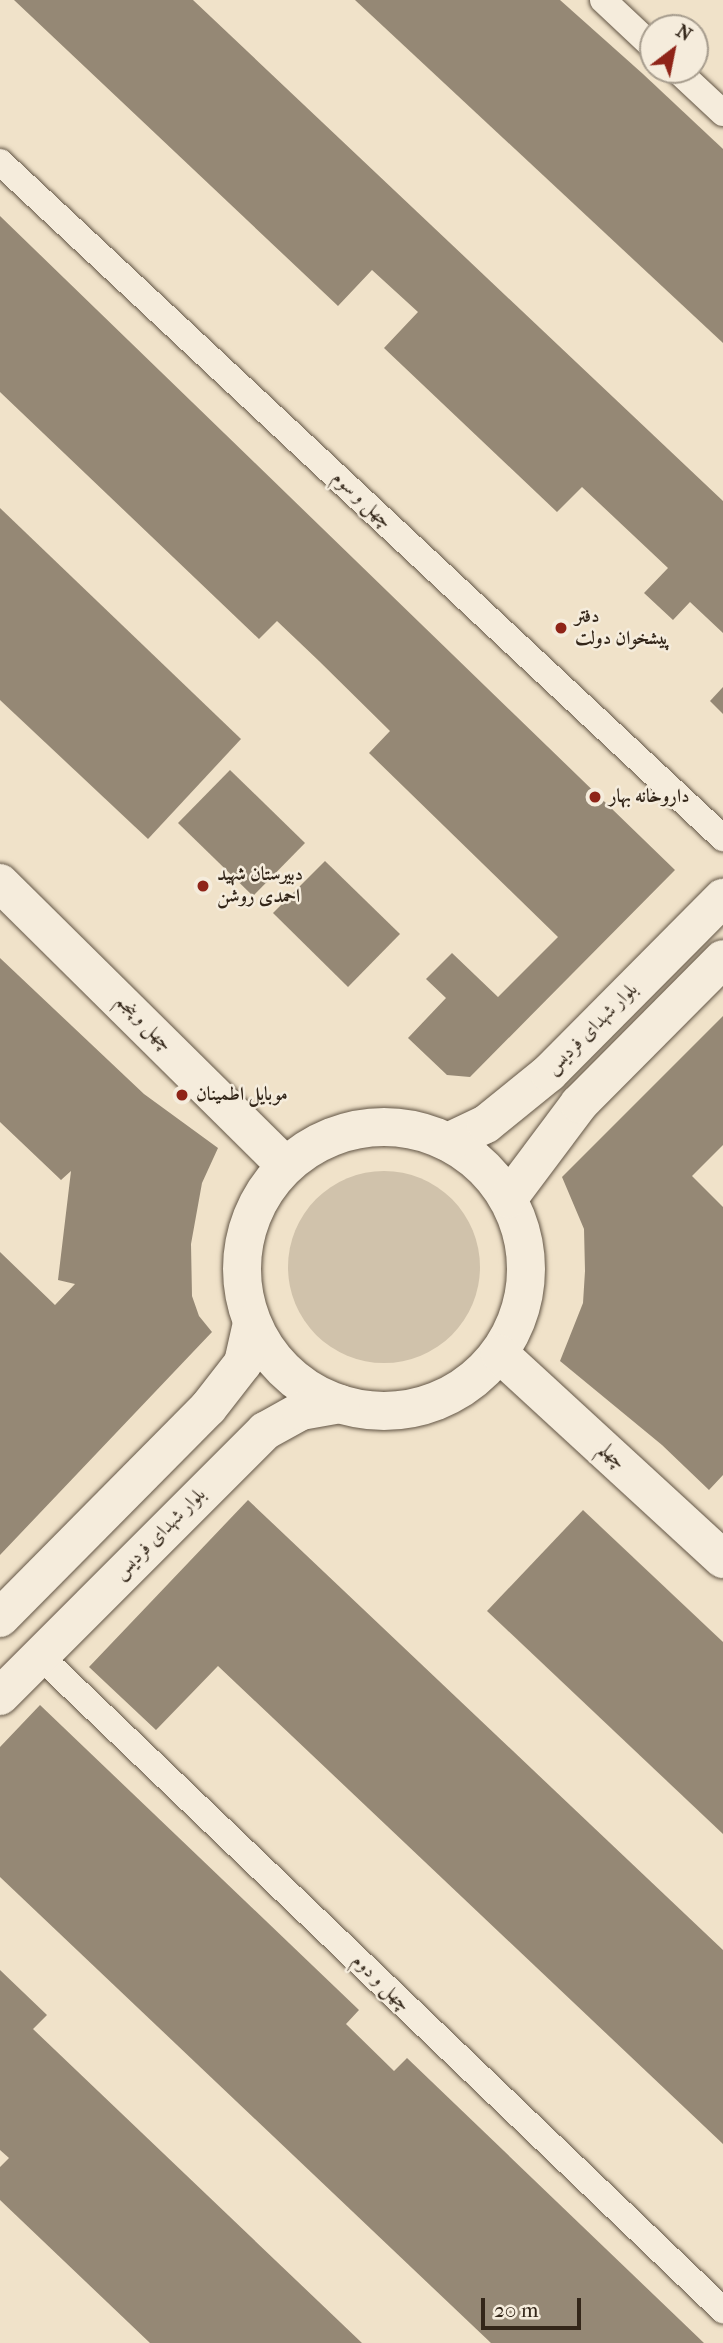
<!DOCTYPE html>
<html>
<head>
<meta charset="utf-8">
<style>
	body { margin:0 }
	#map { position:relative; width:723px; height:2343px; overflow:hidden; background:#f0e2c9; font-family:"IM FELL French Canon",Amiri,serif }
	div>[style] { position:absolute }
	[style*='--x'] { left:calc(var(--x)*1px); top:calc(var(--y)*1px); width:calc(var(--w)*1px); rotate:calc(var(--a)*1deg) }
	.green>* { inset:0; background:#d0c2ab }
	.round { border-radius:50% }
	.building>* { inset:0; background:#958875 }
	.roads { filter:drop-shadow(0 0 2px #625545) drop-shadow(0 0 2px #625545) }
	.street>* { height:26px; margin:-13px; padding:0 13px; transform-origin:13px; border-radius:13px; background:#f5ecdc }
	.secondary>* { height:38px; margin:-19px; padding:0 19px; transform-origin:19px; border-radius:19px; background:#f5ecdc }
	.secondary>.ring { margin:-19px; padding:0; box-sizing:content-box; background:none; border:38px solid #f5ecdc; border-radius:50% }
	.dots>* { width:19px; height:19px; translate:-50% -50%; box-sizing:border-box; border:4px solid #f5ecdc; border-radius:50% }
	span { translate:-50% -50%; white-space:nowrap; text-align:center; line-height:1.15; -webkit-text-stroke:5px #f5ecdc; paint-order:stroke }
	.street-label { font-size:19px; color:#332619 }
	.poi-label { font-size:19px; color:#332619; font-weight:700 }
	.left { translate:0 -50%; text-align:left }
	.north { position:absolute; left:639px; top:14px; width:70px; height:70px; box-sizing:border-box; background:#f5ecdc; border:2px solid #a79d8e; border-radius:50%; rotate:32deg; font-size:19px; font-weight:700; line-height:28px; text-align:center; color:#332619 }
	.north::after { content:''; display:block; margin:auto; width:24px; height:32px; background:#8f2418; clip-path:polygon(50% 0,100% 100%,50% 72%,0 100%) }
	.scale { position:absolute; left:481px; top:2298px; width:100px; height:32px; box-sizing:border-box; border:4px solid #332619; border-top:0; padding-left:9px; font-size:21px; line-height:24px; white-space:nowrap; color:#332619; -webkit-text-stroke:5px #f5ecdc; paint-order:stroke }
</style>
</head>
<body>
<div id="map">
	<div class="green">
		<i class="round" style="left:288px;top:1171px;width:192px;height:192px"></i>
	</div>
	<div class="building">
		<i style="clip-path:polygon(14px 0,193px 0,723px 501px,723px 633px,690px 602px,673px 620px,644px 593px,668px 568px,582px 487px,557px 512px,384px 348px,418px 312px,372px 270px,338px 306px)"></i>
		<i style="clip-path:polygon(355px 0,560px 0,643px 74px,723px 149px,723px 343px)"></i>
		<i style="clip-path:polygon(0 216px,675px 870px,470px 1077px,447px 1075px,408px 1038px,446px 998px,426px 979px,452px 953px,498px 997px,558px 937px,369px 753px,390px 731px,319px 661px,277px 621px,259px 639px,0 392px)"></i>
		<i style="clip-path:polygon(0 508px,241px 739px,148px 839px,0 700px)"></i>
		<i style="clip-path:polygon(723px 687px,723px 714px,710px 701px)"></i>
		<i style="clip-path:polygon(230px 770px,305px 843px,253px 896px,178px 823px)"></i>
		<i style="clip-path:polygon(325px 861px,400px 934px,348px 987px,273px 913px)"></i>
		<i style="clip-path:polygon(0 958px,144px 1094px,218px 1148px,202px 1183px,191px 1244px,192px 1296px,199px 1316px,212px 1332px,0 1555px,0 1252px,55px 1305px,75px 1284px,58px 1280px,71px 1171px,61px 1180px,0 1122px)"></i>
		<i style="clip-path:polygon(723px 1016px,723px 1145px,692px 1176px,723px 1207px,723px 1475px,709px 1490px,662px 1445px,560px 1361px,583px 1303px,585px 1271px,584px 1229px,562px 1177px)"></i>
		<i style="clip-path:polygon(248px 1500px,723px 1950px,723px 2144px,218px 1666px,156px 1730px,89px 1667px)"></i>
		<i style="clip-path:polygon(583px 1510px,723px 1642px,723px 1834px,487px 1611px)"></i>
		<i style="clip-path:polygon(40px 1705px,359px 2010px,346px 2024px,394px 2071px,407px 2058px,704px 2343px,491px 2343px,0 1877px,0 1747px)"></i>
		<i style="clip-path:polygon(0 1970px,47px 2015px,33px 2029px,362px 2343px,150px 2343px,0 2200px,0 2167px,9px 2158px,0 2150px)"></i>
	</div>
	<div class="roads">
		<div class="street">
			<i style="--x:603;--y:0;--w:69;--a:43.2"></i>
			<i style="--x:677;--y:70;--w:63;--a:43.1"></i>
			<i style="--x:0;--y:162;--w:990;--a:43.08"></i>
			<i style="--x:40;--y:1656;--w:946;--a:43.76"></i>
		</div>
		<div class="secondary">
			<i style="--x:0;--y:883;--w:401;--a:44.7"></i>
			<i class="ring" style="left:242px;top:1127px;width:246px;height:246px"></i>
			<i style="--x:448;--y:1142;--w:42;--a:-25.3"></i>
			<i style="--x:486;--y:1124;--w:81;--a:-39"></i>
			<i style="--x:549;--y:1073;--w:247;--a:-45.2"></i>
			<i style="--x:508;--y:1199;--w:119;--a:-53.2"></i>
			<i style="--x:579;--y:1104;--w:204;--a:-45.2"></i>
			<i style="--x:500;--y:1354;--w:303;--a:42.6"></i>
			<i style="--x:0;--y:1618;--w:296;--a:-45.3"></i>
			<i style="--x:208;--y:1408;--w:57;--a:-52.1"></i>
			<i style="--x:243;--y:1363;--w:41;--a:-77.3"></i>
			<i style="--x:0;--y:1696;--w:375;--a:-45"></i>
			<i style="--x:265;--y:1431;--w:41;--a:-29.1"></i>
			<i style="--x:301;--y:1411;--w:40;--a:-10"></i>
		</div>
	</div>
	<div class="dots">
		<i style="left:561px;top:628px;background:#8f2418"></i>
		<i style="left:595px;top:797px;background:#8f2418"></i>
		<i style="left:203px;top:886px;background:#8f2418"></i>
		<i style="left:182px;top:1095px;background:#8f2418"></i>
	</div>
	<div class="street-label">
		<span style="left:362px;top:500px;rotate:43deg">چهل و سوم</span>
		<span style="left:144px;top:1023px;rotate:45deg">چهل و پنجم</span>
		<span style="left:592px;top:1029px;rotate:-45deg">بلوار شهدای فردیس</span>
		<span style="left:612px;top:1456px;rotate:43deg">چهلم</span>
		<span style="left:160px;top:1534px;rotate:-45deg">بلوار شهدای فردیس</span>
		<span style="left:381px;top:1983px;rotate:44deg">چهل و دوم</span>
	</div>
	<div class="poi-label">
		<span class="left" style="left:575px;top:628px">دفتر<br>پیشخوان دولت</span>
		<span class="left" style="left:609px;top:797px">داروخانه بهار</span>
		<span class="left" style="left:217px;top:886px">دبیرستان شهید<br>احمدی روشن</span>
		<span class="left" style="left:196px;top:1095px">موبایل اطمینان</span>
	</div>
	<div class="north">N</div>
	<div class="scale">20 m</div>
</div>
</body>
</html>
